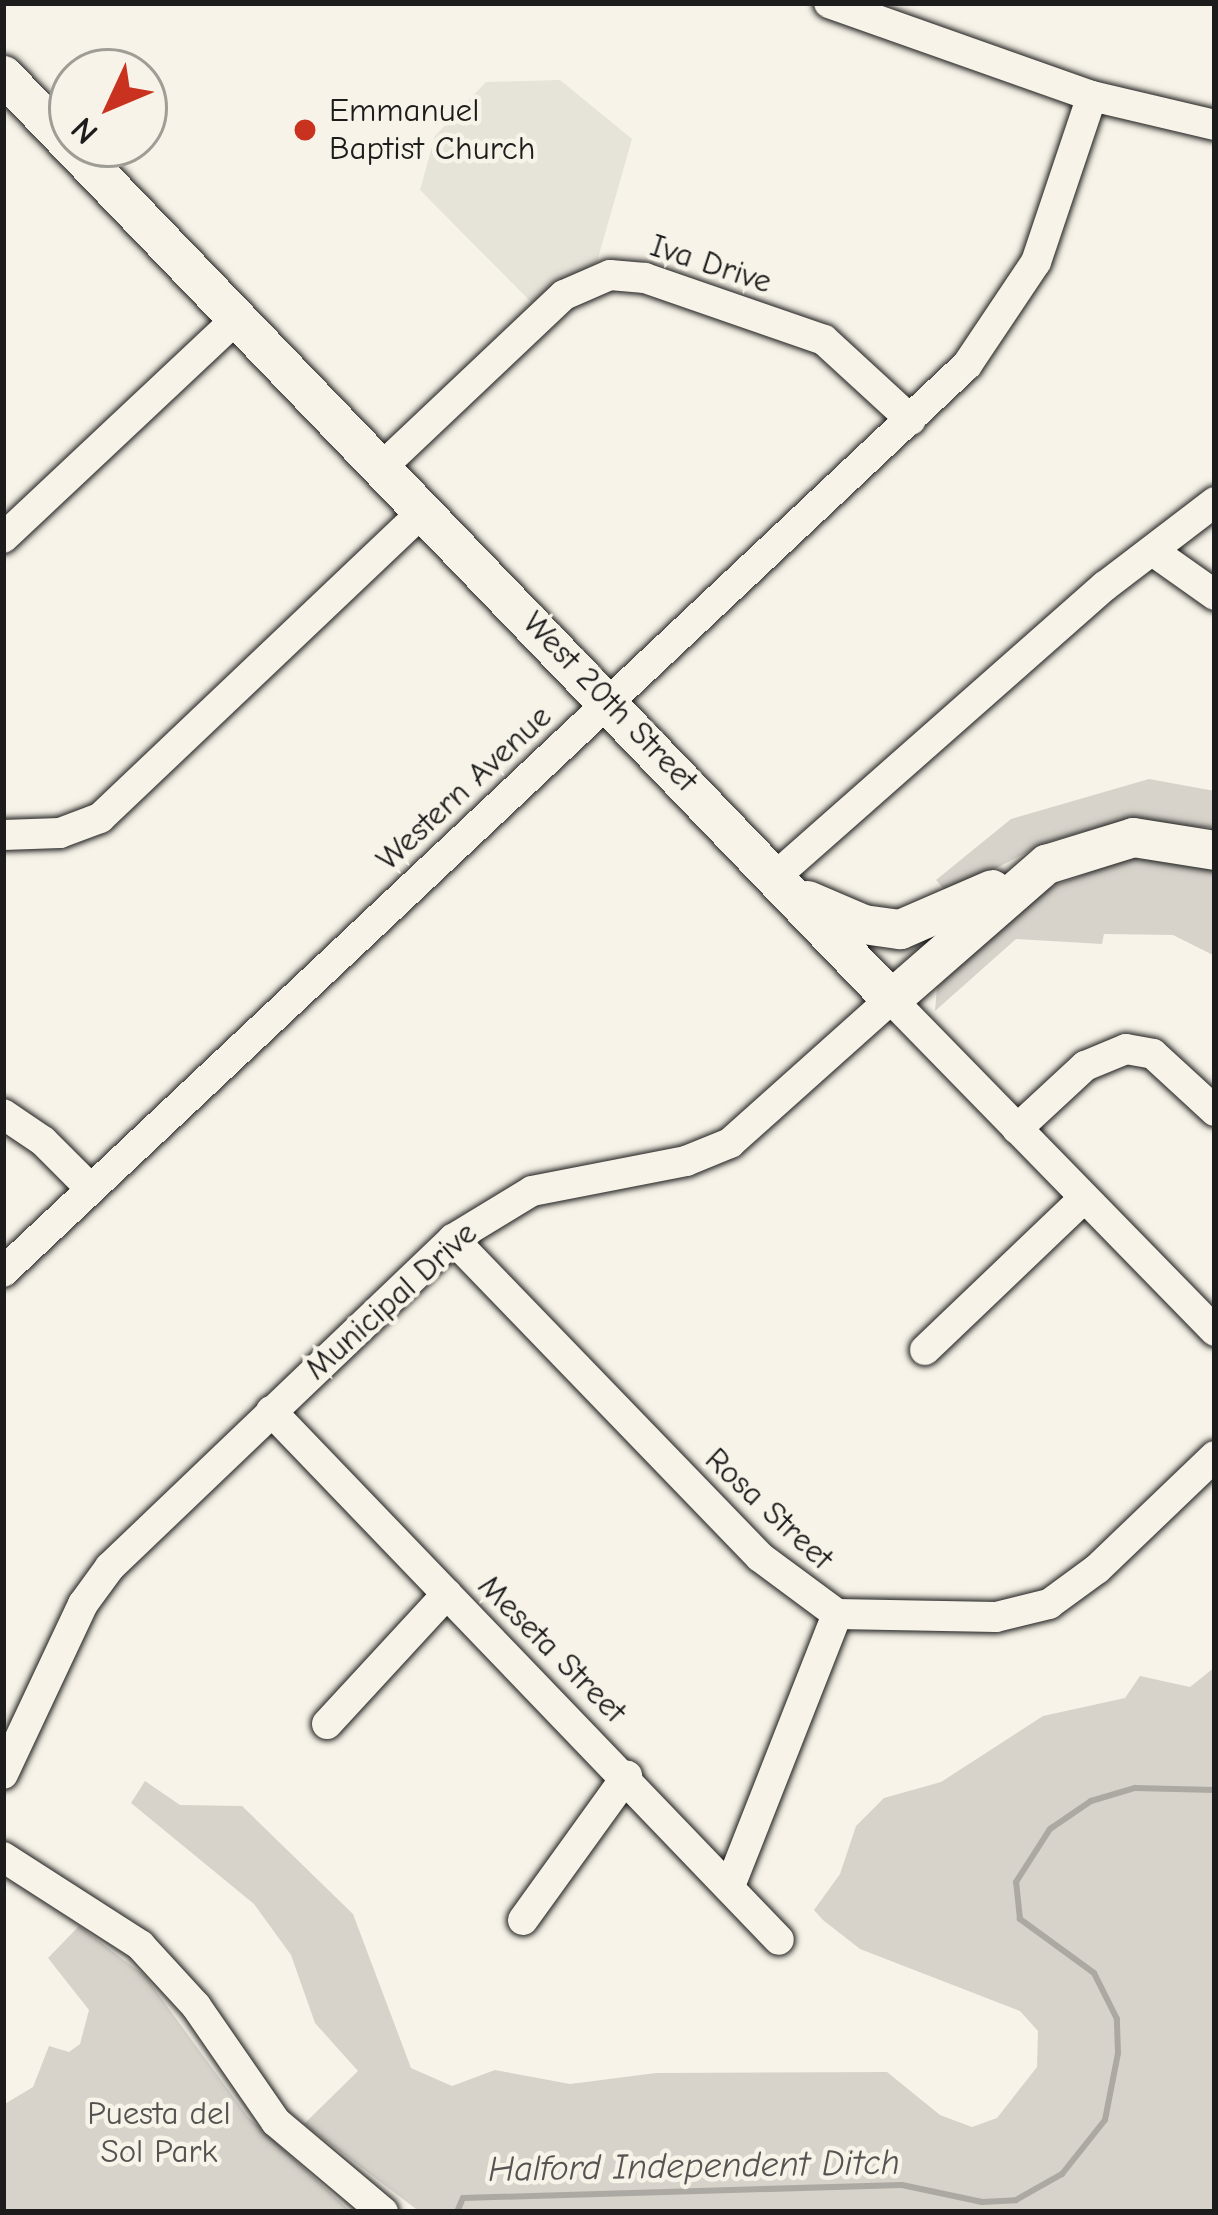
<!DOCTYPE html>
<html>
<head>
<meta charset="utf-8">
<style>
	body { margin:0 }
	#map { position:relative; width:1218px; height:2215px; overflow:hidden; background:#f7f3e8; font-family:"Comic Neue",sans-serif }
	div>[style] { position:absolute }
	[style*='--x'] { left:calc(var(--x)*1px); top:calc(var(--y)*1px); width:calc(var(--w)*1px); rotate:calc(var(--a)*1deg) }
	.built>* { inset:0; background:#e6e3d9 }
	.green>* { inset:0; background:#d7d3cb }
	.stream>* { height:6px; margin:-3px; padding:0 3px; transform-origin:3px; border-radius:3px; background:#aca9a2 }
	.roads { filter:drop-shadow(0 0 3px #1c1c1c) drop-shadow(0 0 3px #1c1c1c) }
	.minor>* { height:30px; margin:-15px; padding:0 15px; transform-origin:15px; border-radius:15px; background:#f7f3e8 }
	.major>* { height:39px; margin:-19.5px; padding:0 19.5px; transform-origin:19.5px; border-radius:19.5px; background:#f7f3e8 }
	.dots>* { width:33px; height:33px; translate:-50% -50%; box-sizing:border-box; border:6px solid #f7f3e8; border-radius:50% }
	span { translate:-50% -50%; white-space:nowrap; text-align:center; line-height:1.15; -webkit-text-stroke:9px #f7f3e8; paint-order:stroke }
	.poi-label { font-size:33px; color:#1c1c1c }
	.left { translate:0 -50%; text-align:left }
	.street-label { font-size:33px; color:#1c1c1c }
	.park-label { font-size:33px; color:#545351 }
	.water-label { font-size:36px; color:#565452; font-style:italic }
	.frame { position:absolute; inset:0; border:6px solid #1c1c1c; pointer-events:none }
	.north { position:absolute; left:48px; top:48px; width:120px; height:120px; box-sizing:border-box; background:#f7f3e8; border:3px solid #9f9d96; border-radius:50%; rotate:226deg; font-size:33px; font-weight:700; line-height:48px; text-align:center; color:#1c1c1c }
	.north::after { content:''; display:block; margin:auto; width:42px; height:54px; background:#c8321e; clip-path:polygon(50% 0,100% 100%,50% 72%,0 100%) }
</style>
</head>
<body>
<div id="map">
	<div class="built">
		<i style="clip-path:polygon(560px 80px,632px 139px,597px 262px,532px 303px,420px 190px,435px 136px,486px 82px)"></i>
	</div>
	<div class="green">
		<i style="clip-path:polygon(1149px 779px,1215px 791px,1215px 827px,1103px 826px,1044px 843px,948px 894px,936px 880px,1011px 819px)"></i>
		<i style="clip-path:polygon(1133px 856px,1215px 864px,1215px 956px,1173px 935px,1104px 934px,1102px 944px,1016px 939px,935px 1011px,937px 987px,1038px 892px)"></i>
		<i style="clip-path:polygon(1215px 1667px,1215px 2212px,420px 2212px,304px 2124px,358px 2071px,315px 2023px,291px 1955px,254px 1904px,131px 1803px,145px 1781px,180px 1805px,242px 1806px,353px 1914px,411px 2068px,452px 2086px,495px 2070px,570px 2084px,656px 2073px,887px 2072px,940px 2115px,972px 2127px,997px 2118px,1037px 2067px,1038px 2031px,1020px 2011px,860px 1949px,823px 1920px,814px 1910px,840px 1874px,856px 1826px,884px 1798px,941px 1782px,1043px 1716px,1125px 1698px,1140px 1676px,1190px 1687px)"></i>
		<i style="clip-path:polygon(79px 1926px,145px 1976px,248px 2117px,351px 2212px,3px 2212px,3px 2105px,33px 2087px,49px 2046px,69px 2052px,80px 2044px,89px 2010px,48px 1958px)"></i>
	</div>
	<div class="stream">
		<i style="--x:457;--y:2212;--w:15;--a:-67"></i>
		<i style="--x:463;--y:2198;--w:439;--a:-1.7"></i>
		<i style="--x:902;--y:2185;--w:82;--a:12"></i>
		<i style="--x:982;--y:2202;--w:34;--a:-3"></i>
		<i style="--x:1016;--y:2200;--w:53;--a:-29.5"></i>
		<i style="--x:1062;--y:2174;--w:69;--a:-51.5"></i>
		<i style="--x:1105;--y:2120;--w:68;--a:-79"></i>
		<i style="--x:1118;--y:2053;--w:34;--a:-92"></i>
		<i style="--x:1117;--y:2019;--w:51;--a:-116.6"></i>
		<i style="--x:1094;--y:1973;--w:92;--a:-143.9"></i>
		<i style="--x:1020;--y:1919;--w:37;--a:-96"></i>
		<i style="--x:1016;--y:1882;--w:63;--a:-57.3"></i>
		<i style="--x:1050;--y:1829;--w:50;--a:-34.3"></i>
		<i style="--x:1091;--y:1801;--w:46;--a:-16.5"></i>
		<i style="--x:1135;--y:1788;--w:80;--a:1.4"></i>
	</div>
	<div class="roads">
		<div class="minor">
			<i style="--x:829;--y:3;--w:279;--a:19.5"></i>
			<i style="--x:1092;--y:96;--w:126;--a:13.3"></i>
			<i style="--x:383;--y:466;--w:249;--a:-43.4"></i>
			<i style="--x:564;--y:295;--w:50;--a:-23.5"></i>
			<i style="--x:610;--y:275;--w:35;--a:5"></i>
			<i style="--x:645;--y:278;--w:189;--a:19.1"></i>
			<i style="--x:824;--y:340;--w:118;--a:42.6"></i>
			<i style="--x:3;--y:538;--w:323;--a:-43.2"></i>
			<i style="--x:1154;--y:552;--w:75;--a:35.2"></i>
			<i style="--x:3;--y:835;--w:57;--a:-2"></i>
			<i style="--x:60;--y:833;--w:43;--a:-20.6"></i>
			<i style="--x:100;--y:818;--w:447;--a:-43.5"></i>
			<i style="--x:777;--y:875;--w:437;--a:-41.4"></i>
			<i style="--x:1105;--y:586;--w:138;--a:-37.4"></i>
			<i style="--x:3;--y:1114;--w:48;--a:34"></i>
			<i style="--x:43;--y:1141;--w:68;--a:45"></i>
			<i style="--x:1017;--y:1129;--w:93;--a:-42.8"></i>
			<i style="--x:1085;--y:1066;--w:44;--a:-22.5"></i>
			<i style="--x:1126;--y:1049;--w:27;--a:10"></i>
			<i style="--x:1153;--y:1054;--w:84;--a:42.6"></i>
			<i style="--x:453;--y:1239;--w:442;--a:46"></i>
			<i style="--x:760;--y:1557;--w:96;--a:36.5"></i>
			<i style="--x:837;--y:1614;--w:159;--a:1.1"></i>
			<i style="--x:996;--y:1617;--w:55;--a:-13.8"></i>
			<i style="--x:1049;--y:1604;--w:59;--a:-36.1"></i>
			<i style="--x:1097;--y:1569;--w:163;--a:-43.8"></i>
			<i style="--x:3;--y:1272;--w:1324;--a:-43.26"></i>
			<i style="--x:967;--y:365;--w:124;--a:-56.2"></i>
			<i style="--x:1036;--y:262;--w:175;--a:-71.4"></i>
			<i style="--x:925;--y:1350;--w:219;--a:-43.7"></i>
			<i style="--x:271;--y:1411;--w:733;--a:46.16"></i>
			<i style="--x:327;--y:1724;--w:177;--a:-47.3"></i>
			<i style="--x:3;--y:1774;--w:188;--a:-64.8"></i>
			<i style="--x:83;--y:1604;--w:46;--a:-53.9"></i>
			<i style="--x:110;--y:1567;--w:475;--a:-43.7"></i>
			<i style="--x:453;--y:1239;--w:92;--a:-31.3"></i>
			<i style="--x:532;--y:1191;--w:157;--a:-11"></i>
			<i style="--x:686;--y:1161;--w:48;--a:-22.2"></i>
			<i style="--x:730;--y:1143;--w:216;--a:-41.8"></i>
			<i style="--x:891;--y:999;--w:464;--a:45.7"></i>
			<i style="--x:3;--y:1857;--w:163;--a:32.7"></i>
			<i style="--x:140;--y:1945;--w:83;--a:47.4"></i>
			<i style="--x:196;--y:2006;--w:141;--a:55.4"></i>
			<i style="--x:276;--y:2122;--w:140;--a:40.1"></i>
			<i style="--x:730;--y:1886;--w:292;--a:-68.5"></i>
			<i style="--x:523;--y:1920;--w:178;--a:-54.2"></i>
		</div>
		<div class="major">
			<i style="--x:3;--y:75;--w:1282;--a:46.14"></i>
			<i style="--x:891;--y:999;--w:206;--a:-41.1"></i>
			<i style="--x:1046;--y:864;--w:91;--a:-17.2"></i>
			<i style="--x:1133;--y:837;--w:83;--a:9"></i>
			<i style="--x:807;--y:900;--w:61;--a:23.2"></i>
			<i style="--x:863;--y:924;--w:37;--a:8"></i>
			<i style="--x:900;--y:929;--w:100;--a:-23.5"></i>
		</div>
	</div>
	<div class="dots">
		<i style="left:305px;top:130px;background:#c8321e"></i>
	</div>
	<div class="poi-label">
		<span class="left" style="left:329px;top:130px">Emmanuel<br>Baptist Church</span>
	</div>
	<div class="street-label">
		<span style="left:711px;top:264px;rotate:18deg">Iva Drive</span>
		<span style="left:610px;top:702px;rotate:46deg">West 20th Street</span>
		<span style="left:464px;top:788px;rotate:-43deg">Western Avenue</span>
		<span style="left:391px;top:1301px;rotate:-42deg">Municipal Drive</span>
		<span style="left:769px;top:1509px;rotate:43deg">Rosa Street</span>
		<span style="left:552px;top:1649px;rotate:45deg">Meseta Street</span>
	</div>
	<div class="park-label">
		<span style="left:159px;top:2133px">Puesta del<br>Sol Park</span>
	</div>
	<div class="water-label">
		<span style="left:694px;top:2166px;rotate:-1deg">Halford Independent Ditch</span>
	</div>
	<div class="frame"></div>
	<div class="north">N</div>
</div>
</body>
</html>
